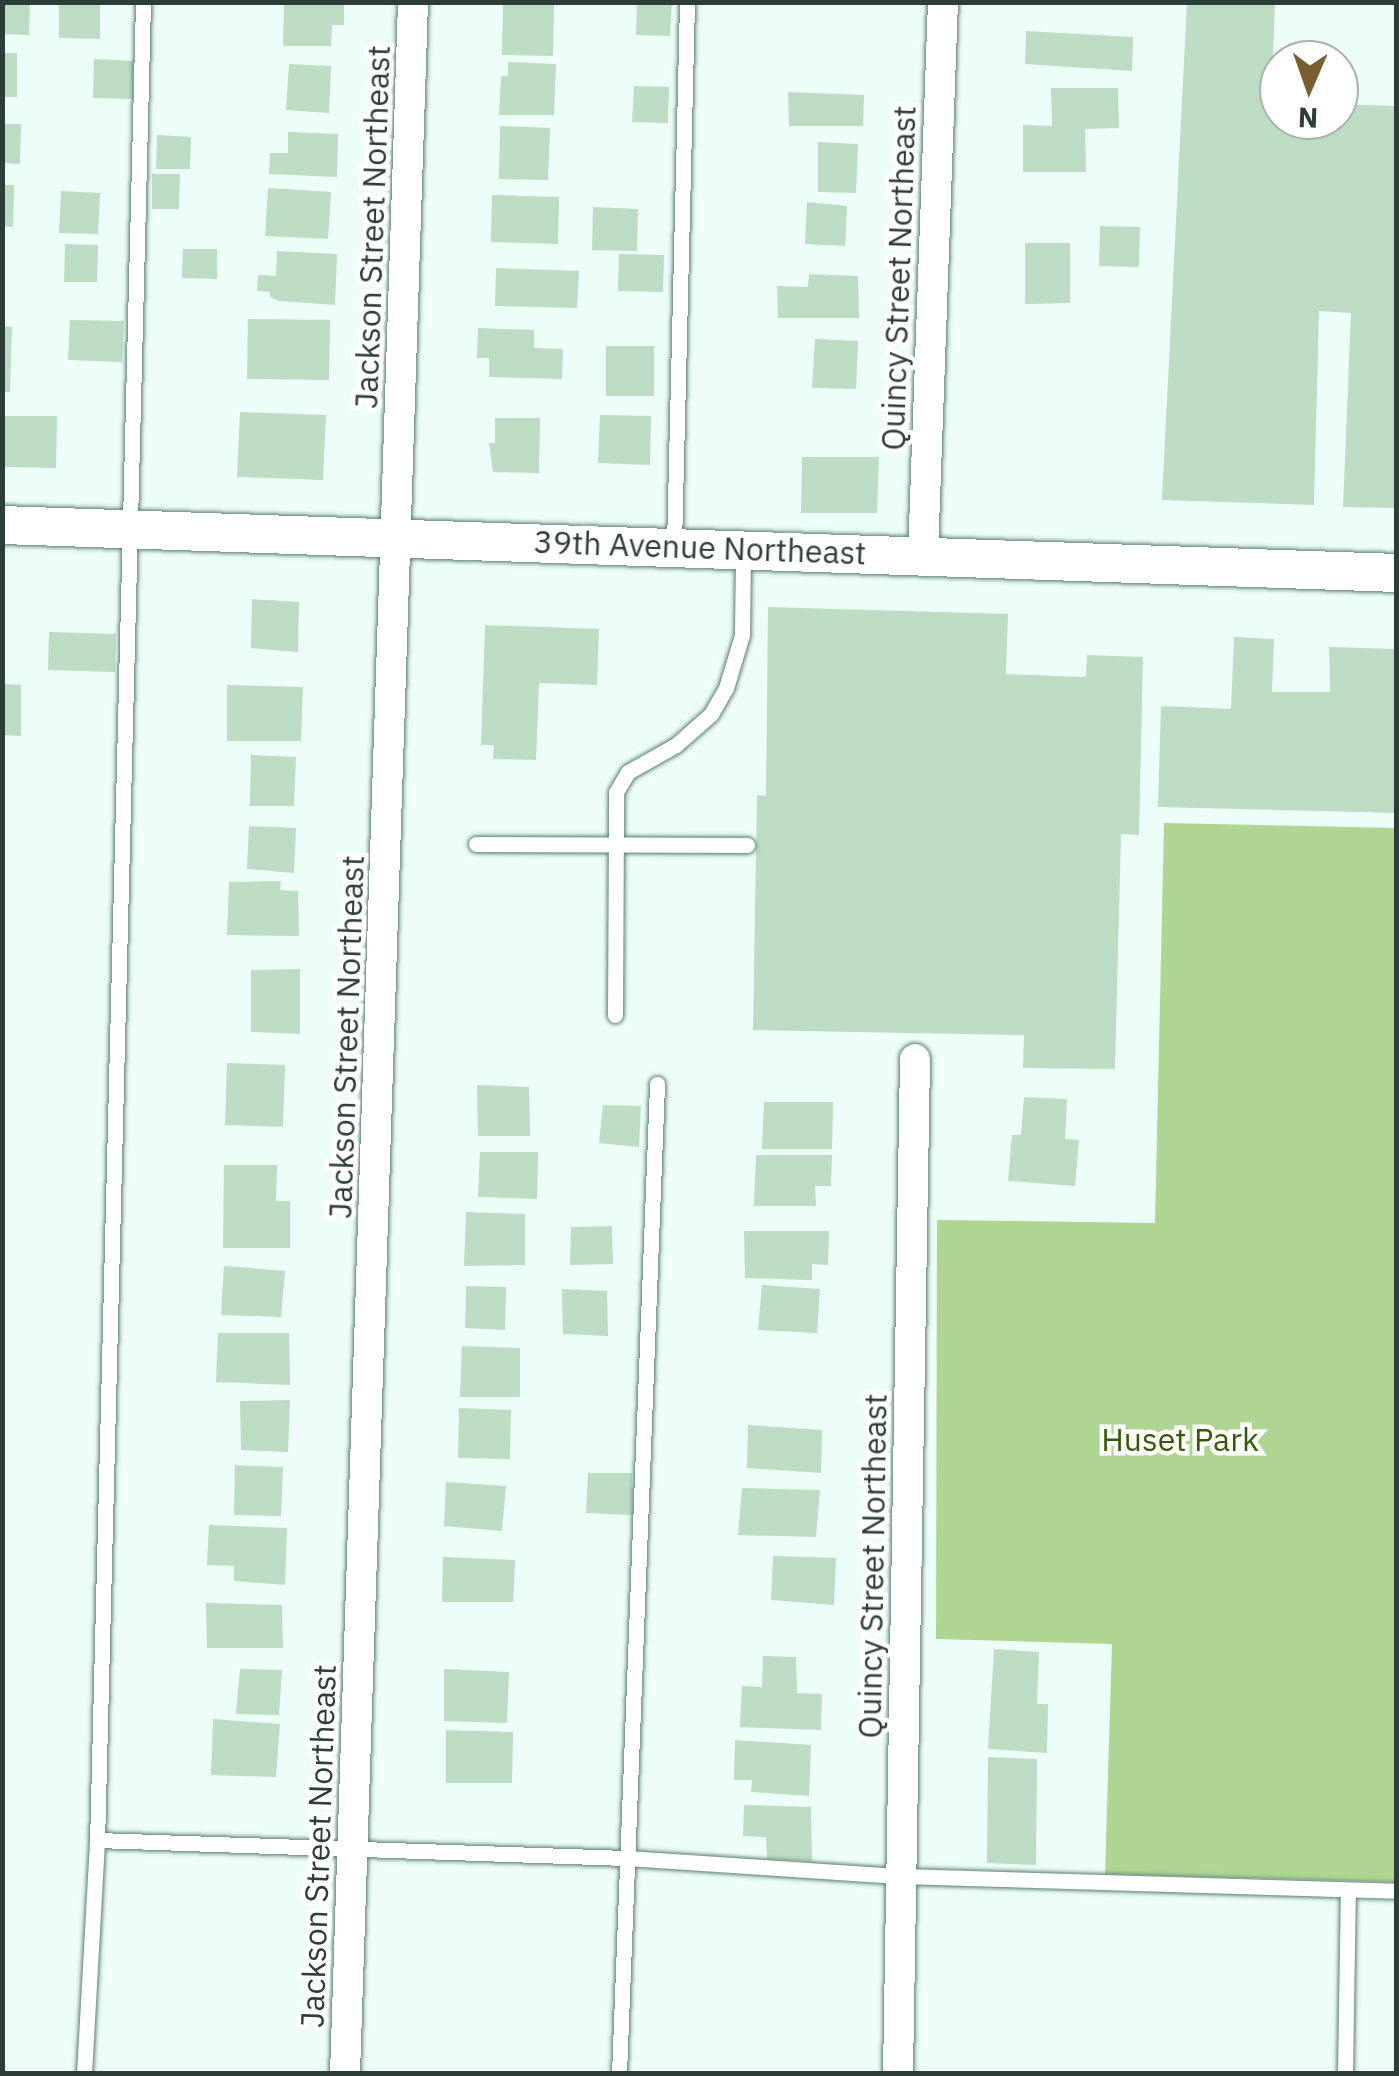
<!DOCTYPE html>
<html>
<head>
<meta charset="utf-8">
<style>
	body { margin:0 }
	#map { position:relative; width:1399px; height:2076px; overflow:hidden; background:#edfdf7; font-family:"IBM Plex Sans",sans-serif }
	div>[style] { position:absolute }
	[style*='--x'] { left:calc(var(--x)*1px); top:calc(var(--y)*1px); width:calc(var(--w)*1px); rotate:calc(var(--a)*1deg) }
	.green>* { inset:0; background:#aed692 }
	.building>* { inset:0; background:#bcdcc3 }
	.roads { filter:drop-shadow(0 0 2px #587e70) drop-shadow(0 0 2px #587e70) }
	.service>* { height:15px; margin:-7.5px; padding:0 7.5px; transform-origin:7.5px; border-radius:7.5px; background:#fff }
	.minor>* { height:30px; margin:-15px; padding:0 15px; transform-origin:15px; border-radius:15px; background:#fff }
	.tertiary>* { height:38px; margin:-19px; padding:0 19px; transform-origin:19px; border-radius:19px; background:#fff }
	span { translate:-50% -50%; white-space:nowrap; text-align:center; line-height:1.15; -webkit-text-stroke:9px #fff; paint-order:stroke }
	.street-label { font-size:32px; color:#2d3d37 }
	.park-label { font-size:32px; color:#335b01 }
	.frame { position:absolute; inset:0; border:5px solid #2d3d37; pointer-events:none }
	.north { position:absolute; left:1259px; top:40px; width:100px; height:100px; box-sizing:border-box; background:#fff; border:2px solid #abb1af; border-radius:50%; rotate:182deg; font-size:28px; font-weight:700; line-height:40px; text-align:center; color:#2d3d37 }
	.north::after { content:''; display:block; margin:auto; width:35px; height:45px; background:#7a5d30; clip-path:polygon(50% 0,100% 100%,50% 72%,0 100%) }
</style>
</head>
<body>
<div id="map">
	<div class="green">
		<i style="clip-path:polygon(1164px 823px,1396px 828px,1396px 1882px,1105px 1874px,1112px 1644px,936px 1639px,937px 1220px,1155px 1223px)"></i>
	</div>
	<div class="building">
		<i style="clip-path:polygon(2px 2px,30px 2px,29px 35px,2px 34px)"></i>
		<i style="clip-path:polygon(59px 2px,100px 2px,100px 39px,59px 38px)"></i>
		<i style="clip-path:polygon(340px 2px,344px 5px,344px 25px,332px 25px,331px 46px,283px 46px,284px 3px)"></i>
		<i style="clip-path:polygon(503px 2px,554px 3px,553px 56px,502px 55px)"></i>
		<i style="clip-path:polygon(637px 2px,672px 2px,670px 36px,636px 35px)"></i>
		<i style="clip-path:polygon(1187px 2px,1275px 2px,1271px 103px,1279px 103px,1279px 120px,1339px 120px,1339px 104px,1396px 106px,1396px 508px,1343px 507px,1351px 313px,1319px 311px,1314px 505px,1162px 500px)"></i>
		<i style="clip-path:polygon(1026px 31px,1133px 37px,1132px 71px,1025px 64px)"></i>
		<i style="clip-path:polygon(2px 53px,17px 53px,17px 97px,2px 97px)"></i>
		<i style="clip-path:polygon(94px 59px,134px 61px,133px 99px,93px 98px)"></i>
		<i style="clip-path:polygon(508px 62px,556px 64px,554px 115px,499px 115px,501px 76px,508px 76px)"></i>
		<i style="clip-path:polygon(289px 64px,331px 66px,329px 113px,286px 110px)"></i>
		<i style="clip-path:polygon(634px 86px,669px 87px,668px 123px,632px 122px)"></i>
		<i style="clip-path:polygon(1051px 88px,1118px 88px,1119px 128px,1085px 129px,1086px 172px,1023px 172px,1023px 125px,1052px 126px)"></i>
		<i style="clip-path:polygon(788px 92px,864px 95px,863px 126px,789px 126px)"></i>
		<i style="clip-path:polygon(2px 124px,21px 124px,20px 164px,2px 163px)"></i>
		<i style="clip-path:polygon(500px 126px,550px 128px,548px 180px,499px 179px)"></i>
		<i style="clip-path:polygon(288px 132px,338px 134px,337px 177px,269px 174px,270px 153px,288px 153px)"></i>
		<i style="clip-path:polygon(157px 135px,191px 137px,190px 169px,156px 169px)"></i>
		<i style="clip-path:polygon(818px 142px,858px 144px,856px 193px,818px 192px)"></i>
		<i style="clip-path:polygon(152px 174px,180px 174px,179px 209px,152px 209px)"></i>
		<i style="clip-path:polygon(2px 185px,14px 185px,13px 227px,2px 226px)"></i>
		<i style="clip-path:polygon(268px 188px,331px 192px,328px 239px,265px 236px)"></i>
		<i style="clip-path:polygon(61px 191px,100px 193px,98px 234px,59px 233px)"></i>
		<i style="clip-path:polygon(492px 195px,559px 197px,558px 244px,491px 242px)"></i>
		<i style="clip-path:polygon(807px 202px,847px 206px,845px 246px,805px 244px)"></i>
		<i style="clip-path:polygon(593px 207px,638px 209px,637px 251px,592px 250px)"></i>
		<i style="clip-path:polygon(1100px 226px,1140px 227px,1139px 267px,1099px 266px)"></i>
		<i style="clip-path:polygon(1025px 243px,1070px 243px,1070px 303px,1025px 304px)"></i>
		<i style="clip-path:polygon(65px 244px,98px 245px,97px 282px,64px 282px)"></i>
		<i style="clip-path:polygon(183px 249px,217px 249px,217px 279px,182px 278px)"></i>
		<i style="clip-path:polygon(277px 251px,337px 254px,335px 305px,279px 301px,270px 297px,270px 292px,257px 291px,258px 275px,276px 276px)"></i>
		<i style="clip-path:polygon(619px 254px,664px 255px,663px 292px,618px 291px)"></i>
		<i style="clip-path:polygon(496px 268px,579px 271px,577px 308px,495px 306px)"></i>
		<i style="clip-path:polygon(809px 274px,858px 276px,859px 318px,778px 318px,777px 286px,808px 287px)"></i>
		<i style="clip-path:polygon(248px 319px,330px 320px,329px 380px,247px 379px)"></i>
		<i style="clip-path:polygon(70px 320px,124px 321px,122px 362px,68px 360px)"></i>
		<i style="clip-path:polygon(2px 326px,12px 327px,10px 392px,2px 392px)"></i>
		<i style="clip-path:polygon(478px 328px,534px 330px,534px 348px,563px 349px,562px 379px,489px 377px,489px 358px,477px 358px)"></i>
		<i style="clip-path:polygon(815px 339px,858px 341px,856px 389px,812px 388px)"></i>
		<i style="clip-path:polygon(606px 346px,654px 346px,654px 396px,606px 396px)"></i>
		<i style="clip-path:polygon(240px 412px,326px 415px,323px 480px,237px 477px)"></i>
		<i style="clip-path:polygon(600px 415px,651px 416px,650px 465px,598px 463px)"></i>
		<i style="clip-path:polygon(2px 416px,57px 416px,56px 468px,2px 467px)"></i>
		<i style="clip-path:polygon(495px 418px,540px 418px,539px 473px,493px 472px,489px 443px,495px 443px)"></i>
		<i style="clip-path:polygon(802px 457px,879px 457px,877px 513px,801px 513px)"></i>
		<i style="clip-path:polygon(252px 599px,299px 602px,298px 652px,251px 648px)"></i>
		<i style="clip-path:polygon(768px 607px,1008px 614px,1006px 674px,1086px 677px,1087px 655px,1143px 657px,1139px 835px,1121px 834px,1115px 1069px,1023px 1068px,1024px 1035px,753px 1030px,757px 795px,766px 796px)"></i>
		<i style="clip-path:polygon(485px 625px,599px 629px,597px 685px,539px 683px,536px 760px,493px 759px,494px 745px,481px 745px)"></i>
		<i style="clip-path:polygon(49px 632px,116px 634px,115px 672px,48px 670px)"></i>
		<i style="clip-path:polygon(1234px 637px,1274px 639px,1272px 692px,1330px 692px,1329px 647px,1396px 649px,1396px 813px,1158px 807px,1161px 706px,1231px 709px)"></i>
		<i style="clip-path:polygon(2px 684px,21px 685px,21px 736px,2px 735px)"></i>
		<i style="clip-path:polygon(227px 685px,303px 687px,301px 741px,227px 741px)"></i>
		<i style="clip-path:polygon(251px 755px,296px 757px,294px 806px,250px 806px)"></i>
		<i style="clip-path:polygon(249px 826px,296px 828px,294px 873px,247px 869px)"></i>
		<i style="clip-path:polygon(281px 881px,280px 890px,298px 891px,299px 936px,227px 935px,229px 882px)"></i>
		<i style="clip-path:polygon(300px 969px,300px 1034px,251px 1032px,251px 970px)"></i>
		<i style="clip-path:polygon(227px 1063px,285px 1065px,283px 1127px,225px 1125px)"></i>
		<i style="clip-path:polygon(477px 1085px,529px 1087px,530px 1136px,478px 1136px)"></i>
		<i style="clip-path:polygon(1024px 1097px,1067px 1099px,1065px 1139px,1079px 1140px,1075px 1186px,1008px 1181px,1012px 1135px,1021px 1135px)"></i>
		<i style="clip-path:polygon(764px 1102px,833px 1102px,832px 1149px,762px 1149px)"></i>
		<i style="clip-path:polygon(603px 1105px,641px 1106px,639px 1147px,599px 1143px)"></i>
		<i style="clip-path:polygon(480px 1152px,538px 1152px,537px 1199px,478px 1197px)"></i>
		<i style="clip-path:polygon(756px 1155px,832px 1155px,831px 1186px,815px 1186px,816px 1206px,754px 1206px)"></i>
		<i style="clip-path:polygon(224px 1165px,277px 1165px,276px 1201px,290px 1201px,290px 1248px,223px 1248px)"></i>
		<i style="clip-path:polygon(466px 1212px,525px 1214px,525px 1265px,464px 1266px)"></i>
		<i style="clip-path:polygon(612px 1226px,613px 1264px,570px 1265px,571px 1227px)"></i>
		<i style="clip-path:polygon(744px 1231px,829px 1231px,828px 1265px,812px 1264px,812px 1280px,745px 1278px)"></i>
		<i style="clip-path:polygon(224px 1266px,285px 1271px,281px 1317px,221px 1315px)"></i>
		<i style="clip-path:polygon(762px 1285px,820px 1289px,817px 1333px,758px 1330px)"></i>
		<i style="clip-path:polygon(466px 1286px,506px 1287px,505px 1330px,465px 1328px)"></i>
		<i style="clip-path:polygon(562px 1289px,607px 1291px,608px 1336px,563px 1334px)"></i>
		<i style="clip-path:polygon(218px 1333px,289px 1333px,290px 1385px,216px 1382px)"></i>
		<i style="clip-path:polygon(462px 1346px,520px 1348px,520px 1397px,460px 1397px)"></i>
		<i style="clip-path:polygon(290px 1400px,288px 1452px,241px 1450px,240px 1401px)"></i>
		<i style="clip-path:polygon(459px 1408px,511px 1410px,510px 1459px,458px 1458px)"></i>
		<i style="clip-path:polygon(748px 1425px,822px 1430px,821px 1473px,747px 1468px)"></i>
		<i style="clip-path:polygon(235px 1465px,283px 1467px,281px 1516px,234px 1515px)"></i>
		<i style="clip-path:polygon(588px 1473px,632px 1473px,633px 1515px,586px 1513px)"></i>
		<i style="clip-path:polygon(446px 1482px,506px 1486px,502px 1531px,444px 1526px)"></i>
		<i style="clip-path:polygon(742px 1488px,820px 1490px,816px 1537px,738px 1535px)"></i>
		<i style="clip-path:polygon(209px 1525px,287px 1528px,285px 1585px,234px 1581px,234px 1566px,207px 1565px)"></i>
		<i style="clip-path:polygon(773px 1556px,836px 1558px,834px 1605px,771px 1600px)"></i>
		<i style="clip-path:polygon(443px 1557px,515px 1560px,513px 1602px,442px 1602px)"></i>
		<i style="clip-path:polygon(206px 1603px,282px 1605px,283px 1648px,207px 1648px)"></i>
		<i style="clip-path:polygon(994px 1649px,1039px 1652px,1037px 1704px,1048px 1704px,1047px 1753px,988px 1749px)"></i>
		<i style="clip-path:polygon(763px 1656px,796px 1657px,797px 1693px,822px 1694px,821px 1730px,740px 1727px,742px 1686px,762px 1687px)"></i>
		<i style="clip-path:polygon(240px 1669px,282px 1670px,279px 1715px,236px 1714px)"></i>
		<i style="clip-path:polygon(444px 1669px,509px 1672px,507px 1723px,444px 1721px)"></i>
		<i style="clip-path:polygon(213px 1719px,280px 1724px,276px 1777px,211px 1775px)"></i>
		<i style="clip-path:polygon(446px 1730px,513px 1732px,512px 1783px,446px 1783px)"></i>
		<i style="clip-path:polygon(735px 1740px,811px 1745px,809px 1796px,751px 1792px,752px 1780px,734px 1780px)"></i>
		<i style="clip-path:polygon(988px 1757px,1037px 1759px,1036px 1865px,987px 1863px)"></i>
		<i style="clip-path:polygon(744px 1805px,811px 1807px,812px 1861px,767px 1859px,766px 1837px,743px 1836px)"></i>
	</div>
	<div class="roads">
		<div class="service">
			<i style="--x:143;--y:2;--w:1839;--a:91.43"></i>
			<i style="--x:97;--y:1840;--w:530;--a:1.95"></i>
			<i style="--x:627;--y:1858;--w:275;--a:3.8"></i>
			<i style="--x:901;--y:1876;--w:495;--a:1.7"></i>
			<i style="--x:674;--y:546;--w:544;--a:-88.63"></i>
			<i style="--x:476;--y:844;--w:271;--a:0.2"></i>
			<i style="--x:615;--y:1015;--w:223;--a:-89.7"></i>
			<i style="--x:616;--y:792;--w:23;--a:-59"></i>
			<i style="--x:628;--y:772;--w:55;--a:-29.4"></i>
			<i style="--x:676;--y:745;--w:47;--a:-41.5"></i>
			<i style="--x:711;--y:714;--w:30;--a:-60"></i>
			<i style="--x:726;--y:688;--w:55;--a:-73.2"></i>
			<i style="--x:742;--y:635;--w:83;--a:-89.3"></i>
			<i style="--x:84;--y:2074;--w:234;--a:-86.8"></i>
			<i style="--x:619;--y:2074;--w:991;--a:-87.8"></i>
			<i style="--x:1345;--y:2074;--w:184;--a:-89.1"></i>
		</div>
		<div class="minor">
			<i style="--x:923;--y:555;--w:553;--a:-87.93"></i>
			<i style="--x:345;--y:2074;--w:2073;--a:-88.12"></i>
			<i style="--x:898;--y:2074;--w:1015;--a:-89.04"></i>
		</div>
		<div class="tertiary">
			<i style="--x:2;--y:525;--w:1395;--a:1.97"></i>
		</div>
	</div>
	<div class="street-label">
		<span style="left:372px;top:227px;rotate:-88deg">Jackson Street Northeast</span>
		<span style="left:898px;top:278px;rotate:-88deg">Quincy Street Northeast</span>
		<span style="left:700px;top:547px;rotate:2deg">39th Avenue Northeast</span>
		<span style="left:346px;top:1037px;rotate:-88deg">Jackson Street Northeast</span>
		<span style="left:872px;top:1566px;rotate:-89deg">Quincy Street Northeast</span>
		<span style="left:318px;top:1846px;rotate:-88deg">Jackson Street Northeast</span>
	</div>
	<div class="park-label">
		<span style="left:1180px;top:1439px">Huset Park</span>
	</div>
	<div class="frame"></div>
	<div class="north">N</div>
</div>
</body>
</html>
